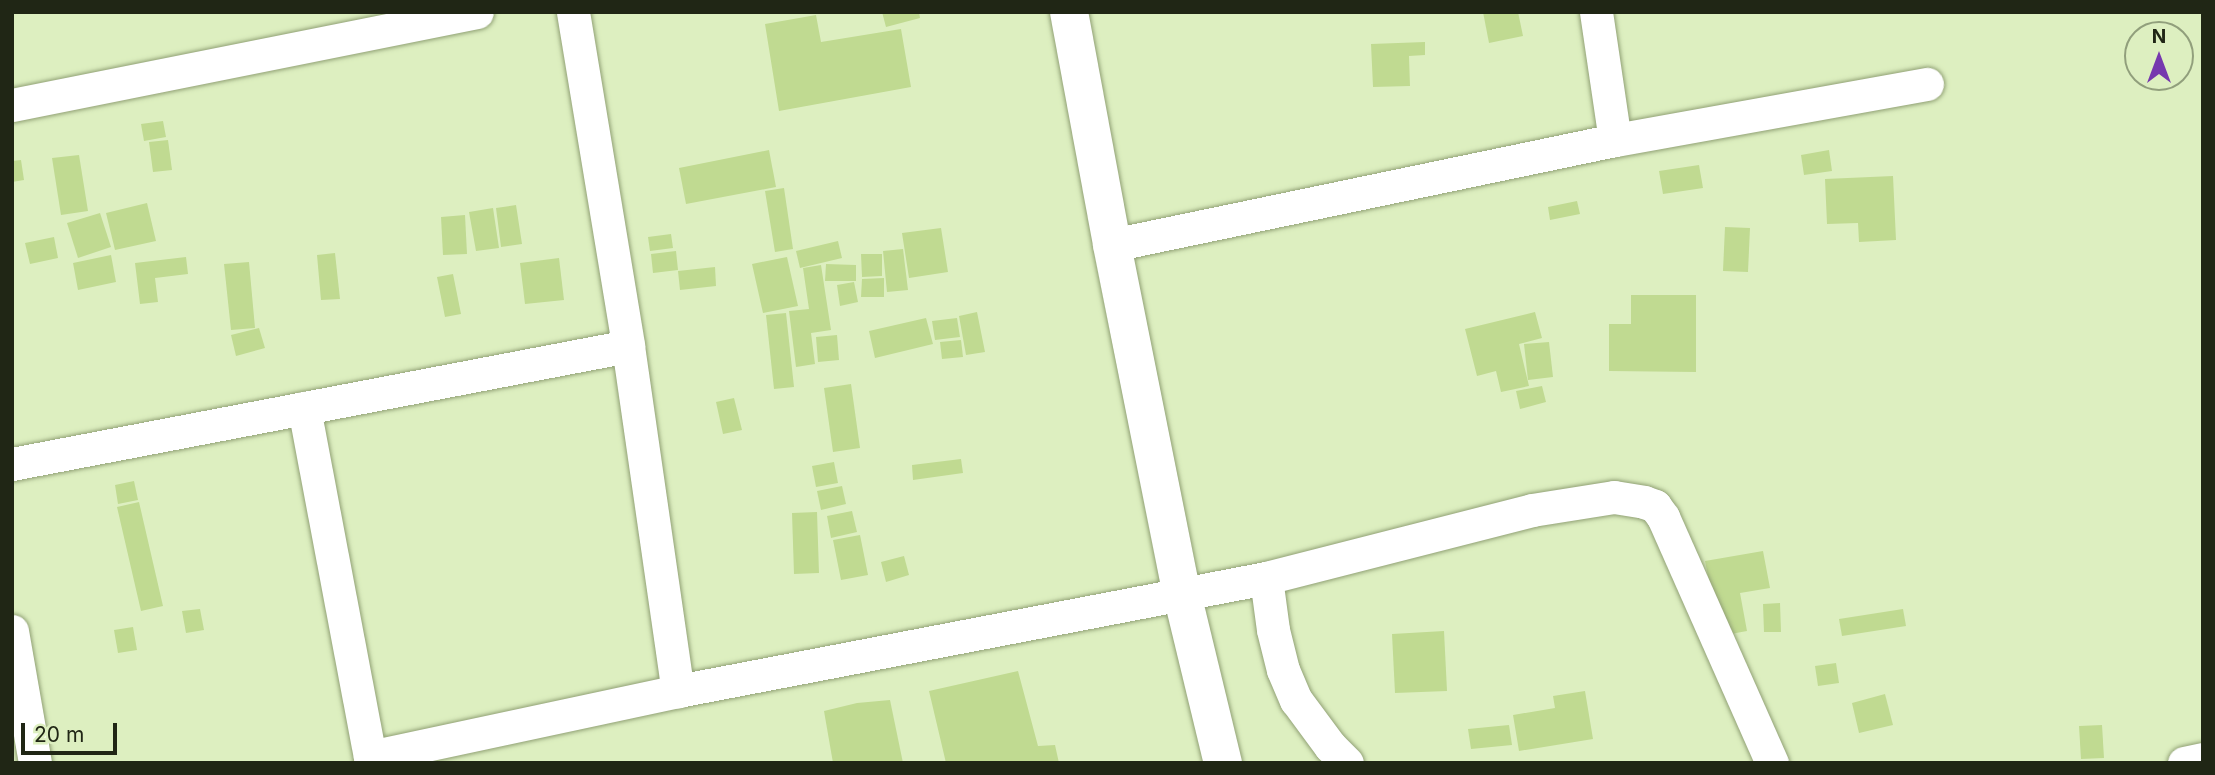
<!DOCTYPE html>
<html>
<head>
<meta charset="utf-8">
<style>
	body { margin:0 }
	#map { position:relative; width:2215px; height:775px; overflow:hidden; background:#ddefc0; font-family:Inter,sans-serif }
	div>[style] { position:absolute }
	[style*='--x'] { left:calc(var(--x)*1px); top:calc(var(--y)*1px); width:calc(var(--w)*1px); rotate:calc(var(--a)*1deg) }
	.building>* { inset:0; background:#c0da91 }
	.roads { filter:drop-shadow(0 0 2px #91a175) drop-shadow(0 0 2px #91a175) }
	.street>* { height:33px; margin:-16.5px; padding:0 16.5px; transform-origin:16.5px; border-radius:16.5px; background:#fff }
	.secondary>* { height:38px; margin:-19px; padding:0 19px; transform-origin:19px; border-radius:19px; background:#fff }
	span { translate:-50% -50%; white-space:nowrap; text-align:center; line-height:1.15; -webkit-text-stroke:5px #ddefc0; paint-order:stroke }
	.frame { position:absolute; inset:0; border:14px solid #202615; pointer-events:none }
	.north { position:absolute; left:2124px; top:21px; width:70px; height:70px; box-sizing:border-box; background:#ddefc0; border:2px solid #919f7c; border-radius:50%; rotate:0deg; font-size:19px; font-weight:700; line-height:28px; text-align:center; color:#202615 }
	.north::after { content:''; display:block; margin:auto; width:24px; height:32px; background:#7638ae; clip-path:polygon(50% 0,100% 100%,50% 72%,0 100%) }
	.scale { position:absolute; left:21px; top:723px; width:96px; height:32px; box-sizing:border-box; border:4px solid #202615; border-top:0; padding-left:9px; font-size:21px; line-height:24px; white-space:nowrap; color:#202615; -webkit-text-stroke:5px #ddefc0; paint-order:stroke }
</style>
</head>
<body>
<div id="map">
	<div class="building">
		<i style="clip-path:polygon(882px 12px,919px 12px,920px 18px,886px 27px)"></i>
		<i style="clip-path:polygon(1483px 12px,1518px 12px,1523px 36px,1489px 43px)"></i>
		<i style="clip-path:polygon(816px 15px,821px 42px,901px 29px,911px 87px,779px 111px,765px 24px)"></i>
		<i style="clip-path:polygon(1425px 42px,1425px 55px,1409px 56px,1410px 86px,1373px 87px,1371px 44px)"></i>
		<i style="clip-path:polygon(163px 121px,166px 137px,144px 141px,141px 124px)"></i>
		<i style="clip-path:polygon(168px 140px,172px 170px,153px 172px,149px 142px)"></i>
		<i style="clip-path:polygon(769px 150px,776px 187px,686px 204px,679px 168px)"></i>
		<i style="clip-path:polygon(1829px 150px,1832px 171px,1804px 175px,1801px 155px)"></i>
		<i style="clip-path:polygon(79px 155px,88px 211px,61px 215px,52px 158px)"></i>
		<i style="clip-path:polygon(21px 160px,24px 180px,12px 182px,12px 161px)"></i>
		<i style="clip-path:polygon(1699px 165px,1703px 188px,1663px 194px,1659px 171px)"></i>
		<i style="clip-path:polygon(1893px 176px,1896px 240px,1859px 242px,1858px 223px,1827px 224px,1825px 179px)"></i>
		<i style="clip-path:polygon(784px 188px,793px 249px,775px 252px,765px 191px)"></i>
		<i style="clip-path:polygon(1577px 201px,1580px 214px,1550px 220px,1548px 207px)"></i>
		<i style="clip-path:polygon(147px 203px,156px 241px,115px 250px,106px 213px)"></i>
		<i style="clip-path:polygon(516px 205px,522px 244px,501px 247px,496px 208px)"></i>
		<i style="clip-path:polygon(493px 208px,499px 248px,476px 251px,469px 212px)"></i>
		<i style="clip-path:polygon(100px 213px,111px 247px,78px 258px,67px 223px)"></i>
		<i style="clip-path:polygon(465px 215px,467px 254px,443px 255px,441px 217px)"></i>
		<i style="clip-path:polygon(1725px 227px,1750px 228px,1748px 272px,1723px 271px)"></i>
		<i style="clip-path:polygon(941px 228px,948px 272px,909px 278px,902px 233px)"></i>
		<i style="clip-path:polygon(671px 234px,673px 248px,650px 251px,648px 237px)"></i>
		<i style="clip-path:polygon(54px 237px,58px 258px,30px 264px,25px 243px)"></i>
		<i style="clip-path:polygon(838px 241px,842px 258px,800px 268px,796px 251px)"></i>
		<i style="clip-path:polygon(903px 249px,908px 290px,887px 292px,883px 251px)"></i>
		<i style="clip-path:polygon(676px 251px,678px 270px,653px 273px,651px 254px)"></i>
		<i style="clip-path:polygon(335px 253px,340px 299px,321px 300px,317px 255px)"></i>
		<i style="clip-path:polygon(861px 254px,882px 254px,882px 276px,862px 277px)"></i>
		<i style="clip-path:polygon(111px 255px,116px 282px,78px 290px,73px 263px)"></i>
		<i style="clip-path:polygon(186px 257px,188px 274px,155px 278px,158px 302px,140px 304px,135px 263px)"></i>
		<i style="clip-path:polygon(787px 257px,798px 306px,763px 313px,752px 264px)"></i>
		<i style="clip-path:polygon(559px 258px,564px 300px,525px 304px,520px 263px)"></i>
		<i style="clip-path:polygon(249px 262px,255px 328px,231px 330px,224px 264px)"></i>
		<i style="clip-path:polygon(826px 264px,856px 265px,856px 281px,825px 281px)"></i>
		<i style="clip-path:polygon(821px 265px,831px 330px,811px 333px,815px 364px,796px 367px,789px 311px,809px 309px,803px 268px)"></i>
		<i style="clip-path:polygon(715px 267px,716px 286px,680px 290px,678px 271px)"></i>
		<i style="clip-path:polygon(453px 274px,461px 314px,445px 317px,437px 277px)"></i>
		<i style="clip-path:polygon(884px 278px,884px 297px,861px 297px,862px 279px)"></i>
		<i style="clip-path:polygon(854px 282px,858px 302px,840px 306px,837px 285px)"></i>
		<i style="clip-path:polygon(1631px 295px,1696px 295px,1696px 372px,1609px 371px,1609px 324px,1631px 324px)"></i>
		<i style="clip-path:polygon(977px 312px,985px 352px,966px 355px,959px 316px)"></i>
		<i style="clip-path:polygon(1535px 312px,1542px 338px,1519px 344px,1529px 386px,1501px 392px,1496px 371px,1477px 376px,1465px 329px)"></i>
		<i style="clip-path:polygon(786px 313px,794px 387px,774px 389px,766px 315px)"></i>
		<i style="clip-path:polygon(926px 318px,933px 344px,875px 358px,869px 331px)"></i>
		<i style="clip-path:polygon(957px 318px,960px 337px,935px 340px,932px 321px)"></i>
		<i style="clip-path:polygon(259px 328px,265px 348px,236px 356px,231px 335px)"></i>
		<i style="clip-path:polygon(837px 335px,839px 360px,818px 362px,816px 337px)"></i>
		<i style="clip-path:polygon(961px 340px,963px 357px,942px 359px,940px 342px)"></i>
		<i style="clip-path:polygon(1549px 342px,1553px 377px,1528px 380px,1524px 344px)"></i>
		<i style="clip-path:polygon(851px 384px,860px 448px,833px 452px,824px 388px)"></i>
		<i style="clip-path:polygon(1542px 386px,1546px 402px,1520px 409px,1516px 391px)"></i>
		<i style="clip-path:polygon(734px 398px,742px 430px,723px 434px,716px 402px)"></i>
		<i style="clip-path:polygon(961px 459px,963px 473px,913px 480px,912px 465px)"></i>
		<i style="clip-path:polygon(834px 462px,838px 483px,816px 487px,812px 466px)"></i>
		<i style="clip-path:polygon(134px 481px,138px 500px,118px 504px,115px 485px)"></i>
		<i style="clip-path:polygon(842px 486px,846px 504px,821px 510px,817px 491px)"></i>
		<i style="clip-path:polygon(139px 502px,163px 606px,141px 611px,117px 507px)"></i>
		<i style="clip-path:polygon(852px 511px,857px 532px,831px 538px,827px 516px)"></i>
		<i style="clip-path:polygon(817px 512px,819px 573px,794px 574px,792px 513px)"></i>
		<i style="clip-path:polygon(860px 535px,868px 575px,841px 580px,833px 540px)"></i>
		<i style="clip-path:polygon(1763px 551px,1770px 588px,1740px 593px,1747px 631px,1720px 636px,1705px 561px)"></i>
		<i style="clip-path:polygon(904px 556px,909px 575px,886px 582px,881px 562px)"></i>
		<i style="clip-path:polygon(1780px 603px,1781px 632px,1764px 632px,1763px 604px)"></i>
		<i style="clip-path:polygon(200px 609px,204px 630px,186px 633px,182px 611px)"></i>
		<i style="clip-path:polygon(1903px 609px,1906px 626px,1842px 636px,1839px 619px)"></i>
		<i style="clip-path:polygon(133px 627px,137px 650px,118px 653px,114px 630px)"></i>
		<i style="clip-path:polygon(1444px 631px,1447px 691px,1395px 693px,1392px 634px)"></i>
		<i style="clip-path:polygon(1836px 663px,1839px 683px,1818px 686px,1815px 666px)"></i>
		<i style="clip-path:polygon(1018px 671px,1038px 746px,1055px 745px,1059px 763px,946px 763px,929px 691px)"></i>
		<i style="clip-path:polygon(1585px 691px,1593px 739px,1519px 751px,1513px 715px,1555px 708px,1553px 696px)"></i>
		<i style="clip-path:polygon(1885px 694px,1893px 725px,1859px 733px,1852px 703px)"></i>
		<i style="clip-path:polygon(890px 700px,903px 763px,833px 763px,824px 711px,857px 703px)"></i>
		<i style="clip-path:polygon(1509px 725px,1512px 745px,1471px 749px,1468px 729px)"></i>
		<i style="clip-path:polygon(2102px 725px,2104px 758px,2081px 759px,2079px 726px)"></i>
	</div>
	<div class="roads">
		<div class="street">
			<i style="--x:573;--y:12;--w:338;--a:80.6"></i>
			<i style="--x:628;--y:346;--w:349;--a:81.8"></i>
			<i style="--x:1596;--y:12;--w:129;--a:81.6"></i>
			<i style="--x:12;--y:105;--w:474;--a:-11.3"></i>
			<i style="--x:1112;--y:245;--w:514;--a:-11.79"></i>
			<i style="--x:1615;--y:140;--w:317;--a:-10.2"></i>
			<i style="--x:304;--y:408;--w:361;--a:79.3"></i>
			<i style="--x:12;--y:464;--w:627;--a:-10.84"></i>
			<i style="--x:1266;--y:578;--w:52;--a:82.3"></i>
			<i style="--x:1273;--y:630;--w:41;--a:76"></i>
			<i style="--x:1283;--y:670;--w:33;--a:67"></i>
			<i style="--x:1296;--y:700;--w:57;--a:53.5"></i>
			<i style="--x:1330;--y:746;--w:24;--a:45"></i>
			<i style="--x:12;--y:631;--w:134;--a:80.1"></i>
			<i style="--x:370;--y:757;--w:315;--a:-12.1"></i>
			<i style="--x:678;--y:691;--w:599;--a:-10.88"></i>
			<i style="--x:1266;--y:578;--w:275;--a:-14.3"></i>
			<i style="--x:1532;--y:510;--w:83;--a:-9"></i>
			<i style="--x:1614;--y:497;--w:30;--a:9"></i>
			<i style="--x:1644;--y:502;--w:12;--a:20"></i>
			<i style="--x:1655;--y:506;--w:14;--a:54"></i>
			<i style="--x:1663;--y:517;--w:269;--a:66.1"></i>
			<i style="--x:2184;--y:763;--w:19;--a:-12"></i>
		</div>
		<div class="secondary">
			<i style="--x:1069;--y:12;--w:237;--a:79.5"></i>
			<i style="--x:1112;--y:245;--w:356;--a:78.7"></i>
			<i style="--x:1182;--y:594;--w:174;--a:76.4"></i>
		</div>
	</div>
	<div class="frame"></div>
	<div class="north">N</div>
	<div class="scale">20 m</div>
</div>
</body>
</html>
